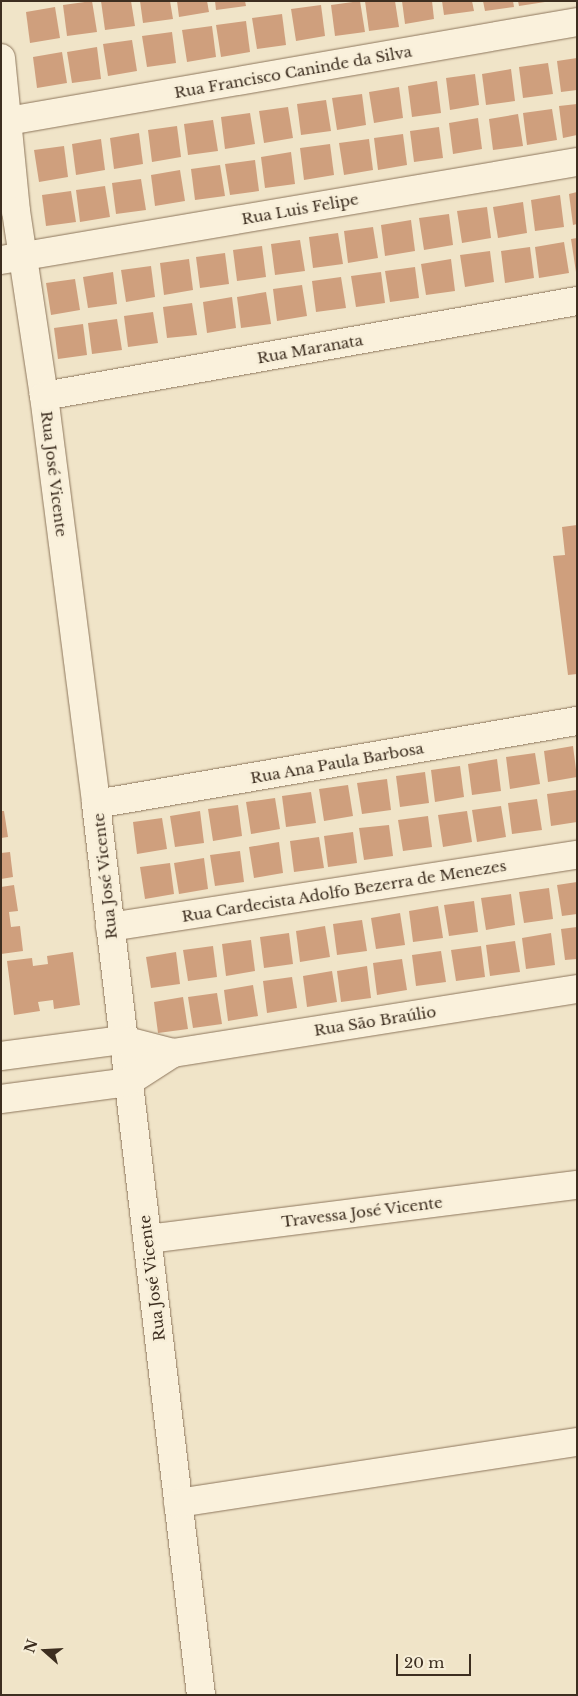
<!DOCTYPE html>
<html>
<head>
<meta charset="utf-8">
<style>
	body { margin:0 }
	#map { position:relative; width:578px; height:1696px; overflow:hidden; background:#f0e4c8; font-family:"Libre Baskerville",serif }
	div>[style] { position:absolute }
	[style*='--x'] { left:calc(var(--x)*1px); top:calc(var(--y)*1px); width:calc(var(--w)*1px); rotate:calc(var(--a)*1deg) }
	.building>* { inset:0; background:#cf9f7d }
	.roads { filter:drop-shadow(0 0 1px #8d765c) drop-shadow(0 0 1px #8d765c) }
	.street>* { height:28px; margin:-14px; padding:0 14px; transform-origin:14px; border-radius:14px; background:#faf1dc }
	span { translate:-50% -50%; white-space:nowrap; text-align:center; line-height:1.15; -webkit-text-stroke:4.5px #f7eed8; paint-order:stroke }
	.street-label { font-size:15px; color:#3d2e20 }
	.frame { position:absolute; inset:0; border:2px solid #3d2e20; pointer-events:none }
	.north { position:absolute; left:20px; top:1626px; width:50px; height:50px; -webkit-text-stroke:4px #f7eed8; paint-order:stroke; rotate:289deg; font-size:14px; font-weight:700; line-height:20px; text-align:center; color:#3d2e20 }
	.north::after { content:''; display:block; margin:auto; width:18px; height:22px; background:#3d2e20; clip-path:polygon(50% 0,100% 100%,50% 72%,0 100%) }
	.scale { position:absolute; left:396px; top:1654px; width:75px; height:22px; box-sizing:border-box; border:2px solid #3d2e20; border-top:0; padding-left:6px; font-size:15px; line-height:18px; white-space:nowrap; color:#3d2e20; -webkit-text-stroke:4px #f7eed8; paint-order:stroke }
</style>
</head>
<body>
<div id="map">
	<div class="building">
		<i style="clip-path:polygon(92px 1px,97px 32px,67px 36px,63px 5px)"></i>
		<i style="clip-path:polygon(101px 1px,131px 1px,135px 26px,105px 30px)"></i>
		<i style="clip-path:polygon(140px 1px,170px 1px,173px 19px,143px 23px)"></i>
		<i style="clip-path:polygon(177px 1px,207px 1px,209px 12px,179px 17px)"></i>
		<i style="clip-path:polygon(215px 1px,245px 1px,246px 6px,216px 10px)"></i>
		<i style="clip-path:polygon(360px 1px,365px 32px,335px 36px,331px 5px)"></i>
		<i style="clip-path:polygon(365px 1px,395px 1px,399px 27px,369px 31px)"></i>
		<i style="clip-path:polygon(402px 1px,432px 1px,434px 19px,405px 24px)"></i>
		<i style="clip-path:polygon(442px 1px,472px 1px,474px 11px,444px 15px)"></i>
		<i style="clip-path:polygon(483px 1px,513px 1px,514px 7px,485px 11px)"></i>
		<i style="clip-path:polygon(518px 1px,545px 1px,545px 2px,519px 6px)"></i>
		<i style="clip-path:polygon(321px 5px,325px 36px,296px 41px,291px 9px)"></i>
		<i style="clip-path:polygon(55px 7px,60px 38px,30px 43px,26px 12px)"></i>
		<i style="clip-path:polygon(282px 14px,286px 45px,257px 49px,252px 18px)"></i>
		<i style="clip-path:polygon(246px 21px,250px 52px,221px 57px,216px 25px)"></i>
		<i style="clip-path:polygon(212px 26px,216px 57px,187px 62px,182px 30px)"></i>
		<i style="clip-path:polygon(172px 32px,176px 63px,147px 67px,142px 36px)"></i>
		<i style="clip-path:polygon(132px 40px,137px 71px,108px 76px,103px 44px)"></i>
		<i style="clip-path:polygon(97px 47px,101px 79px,72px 83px,67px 52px)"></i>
		<i style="clip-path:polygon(62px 52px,67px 83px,37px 88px,33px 57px)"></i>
		<i style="clip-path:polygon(577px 58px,577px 90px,561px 92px,557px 61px)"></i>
		<i style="clip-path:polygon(548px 63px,553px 94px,523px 98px,519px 67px)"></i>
		<i style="clip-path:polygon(511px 69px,515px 101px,486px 105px,482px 74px)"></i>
		<i style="clip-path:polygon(475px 74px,479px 105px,450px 110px,446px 78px)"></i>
		<i style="clip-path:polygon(437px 81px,441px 113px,412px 117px,408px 86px)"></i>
		<i style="clip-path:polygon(399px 87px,403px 118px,374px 123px,369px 92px)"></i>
		<i style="clip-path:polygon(362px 94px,366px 125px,337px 130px,332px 98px)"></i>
		<i style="clip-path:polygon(326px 100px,331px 131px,301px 135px,297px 104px)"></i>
		<i style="clip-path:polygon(577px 104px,577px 135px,563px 138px,559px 106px)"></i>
		<i style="clip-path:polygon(288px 107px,293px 138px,264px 143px,259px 111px)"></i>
		<i style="clip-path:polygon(552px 109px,557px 140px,527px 145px,523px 113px)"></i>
		<i style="clip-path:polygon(250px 113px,255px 144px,225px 149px,221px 117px)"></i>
		<i style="clip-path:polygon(518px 114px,523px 146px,493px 150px,489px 119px)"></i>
		<i style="clip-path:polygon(478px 118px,482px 149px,453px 154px,449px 123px)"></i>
		<i style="clip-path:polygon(213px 120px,218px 151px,188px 155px,184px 124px)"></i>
		<i style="clip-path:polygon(177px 126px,181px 157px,152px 162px,148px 130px)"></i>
		<i style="clip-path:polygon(439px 127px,443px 158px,414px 162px,410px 131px)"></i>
		<i style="clip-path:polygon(139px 133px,143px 164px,114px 169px,110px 138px)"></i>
		<i style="clip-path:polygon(403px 134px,407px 165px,378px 170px,374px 138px)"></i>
		<i style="clip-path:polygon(101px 139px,105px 170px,76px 175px,72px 144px)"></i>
		<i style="clip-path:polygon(369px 139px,373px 170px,344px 175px,339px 143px)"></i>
		<i style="clip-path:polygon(330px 144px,334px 175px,304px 180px,300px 148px)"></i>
		<i style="clip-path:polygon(64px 146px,68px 177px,39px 182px,34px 150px)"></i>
		<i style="clip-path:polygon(291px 152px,295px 184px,265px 188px,261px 157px)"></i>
		<i style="clip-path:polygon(255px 160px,259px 191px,230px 195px,225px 164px)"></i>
		<i style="clip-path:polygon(220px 165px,225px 196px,195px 200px,191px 169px)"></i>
		<i style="clip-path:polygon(180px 170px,185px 201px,155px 206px,151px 175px)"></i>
		<i style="clip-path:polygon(141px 179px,146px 210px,116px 214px,112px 183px)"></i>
		<i style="clip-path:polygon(105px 186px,110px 217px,80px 222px,76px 190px)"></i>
		<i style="clip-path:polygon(71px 191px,76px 222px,46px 226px,42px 195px)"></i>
		<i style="clip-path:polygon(577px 192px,577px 224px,573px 225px,569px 194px)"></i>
		<i style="clip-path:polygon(560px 195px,564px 227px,535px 231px,531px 200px)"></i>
		<i style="clip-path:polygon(523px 202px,527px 233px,498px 238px,493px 207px)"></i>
		<i style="clip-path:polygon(487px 207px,491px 238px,462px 243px,457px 211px)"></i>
		<i style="clip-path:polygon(449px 214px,453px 245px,424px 250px,419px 218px)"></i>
		<i style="clip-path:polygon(411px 220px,415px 251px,385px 256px,381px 225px)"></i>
		<i style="clip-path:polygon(373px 227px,378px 258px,348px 263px,344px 231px)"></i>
		<i style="clip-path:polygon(338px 233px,343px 264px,313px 268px,309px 237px)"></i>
		<i style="clip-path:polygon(577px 238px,577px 272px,576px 272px,571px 239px)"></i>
		<i style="clip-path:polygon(300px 240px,305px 271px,275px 275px,271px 244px)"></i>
		<i style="clip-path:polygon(564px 242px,569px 273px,539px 278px,535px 247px)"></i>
		<i style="clip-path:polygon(262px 246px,266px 277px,237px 281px,233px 250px)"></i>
		<i style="clip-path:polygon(530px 247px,534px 278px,505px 283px,501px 251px)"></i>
		<i style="clip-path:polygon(490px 251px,494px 282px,465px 287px,460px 255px)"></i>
		<i style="clip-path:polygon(225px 253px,229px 284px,200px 288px,196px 257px)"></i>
		<i style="clip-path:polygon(189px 259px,193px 290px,164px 295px,160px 263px)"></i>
		<i style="clip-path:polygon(451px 259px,455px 291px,426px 295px,421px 264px)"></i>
		<i style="clip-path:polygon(151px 266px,155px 297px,126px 302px,121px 270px)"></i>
		<i style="clip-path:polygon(415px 267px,419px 298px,390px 302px,385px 271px)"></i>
		<i style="clip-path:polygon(113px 272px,117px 304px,88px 308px,83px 277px)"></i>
		<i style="clip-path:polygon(381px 272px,385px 303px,356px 307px,351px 276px)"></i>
		<i style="clip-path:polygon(341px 277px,346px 308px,316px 312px,312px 281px)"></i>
		<i style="clip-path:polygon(75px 279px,80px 310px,51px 315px,46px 283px)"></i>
		<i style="clip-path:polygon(302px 285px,307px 316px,277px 321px,273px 289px)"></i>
		<i style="clip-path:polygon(266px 292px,271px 324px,241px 328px,237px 297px)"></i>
		<i style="clip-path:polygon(232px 297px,236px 328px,207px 333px,203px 302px)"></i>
		<i style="clip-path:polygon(192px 303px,197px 335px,167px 338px,163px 307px)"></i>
		<i style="clip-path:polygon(153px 312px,158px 343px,128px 347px,124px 316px)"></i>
		<i style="clip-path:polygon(117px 319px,122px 350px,92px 354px,88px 323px)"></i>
		<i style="clip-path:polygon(83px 324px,87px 355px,58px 359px,54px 328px)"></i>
		<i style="clip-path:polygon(577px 525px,577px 674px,568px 675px,553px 556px,565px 555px,562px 527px)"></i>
		<i style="clip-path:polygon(573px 746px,577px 777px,548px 782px,544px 751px)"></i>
		<i style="clip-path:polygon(535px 753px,540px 784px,510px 789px,506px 757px)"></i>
		<i style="clip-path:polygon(497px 759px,501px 791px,472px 795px,468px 764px)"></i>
		<i style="clip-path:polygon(460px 766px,464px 797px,435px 802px,431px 770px)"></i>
		<i style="clip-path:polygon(425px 772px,429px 803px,400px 807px,396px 776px)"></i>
		<i style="clip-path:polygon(387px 779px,391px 810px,362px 814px,357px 783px)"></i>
		<i style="clip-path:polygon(348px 785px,353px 816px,324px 821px,319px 789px)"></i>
		<i style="clip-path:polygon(576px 790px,577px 822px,551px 826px,547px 794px)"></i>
		<i style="clip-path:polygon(311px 792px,316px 823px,286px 827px,282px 796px)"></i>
		<i style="clip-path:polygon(275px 798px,280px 829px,251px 834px,246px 802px)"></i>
		<i style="clip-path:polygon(537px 799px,542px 830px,512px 834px,508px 803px)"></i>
		<i style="clip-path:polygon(238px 805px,242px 836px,213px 841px,208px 809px)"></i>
		<i style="clip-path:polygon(501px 806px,506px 837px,477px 842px,472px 810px)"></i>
		<i style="clip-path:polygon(1px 811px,4px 811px,8px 837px,1px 838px)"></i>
		<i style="clip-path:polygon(200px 811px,204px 843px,175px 847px,170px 816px)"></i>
		<i style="clip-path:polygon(467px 811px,472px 842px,443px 847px,438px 815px)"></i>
		<i style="clip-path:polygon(428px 816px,432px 847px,403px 851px,398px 820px)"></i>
		<i style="clip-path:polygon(162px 818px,167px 849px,137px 854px,133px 822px)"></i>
		<i style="clip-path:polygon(389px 825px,393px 856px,364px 860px,359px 828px)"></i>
		<i style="clip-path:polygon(353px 832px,357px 863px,328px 867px,324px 836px)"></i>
		<i style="clip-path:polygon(319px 837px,324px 868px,294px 872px,290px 841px)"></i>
		<i style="clip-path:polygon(279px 842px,283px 873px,254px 878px,249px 847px)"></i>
		<i style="clip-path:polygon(240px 851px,244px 882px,215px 886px,210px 855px)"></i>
		<i style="clip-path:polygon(10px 852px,13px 877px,1px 879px,1px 853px)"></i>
		<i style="clip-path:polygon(204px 858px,208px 889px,179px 894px,174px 863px)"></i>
		<i style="clip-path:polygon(170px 863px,174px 894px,145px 899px,140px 867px)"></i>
		<i style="clip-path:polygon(577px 882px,577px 914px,562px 916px,557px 885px)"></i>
		<i style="clip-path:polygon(14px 885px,18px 911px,9px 912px,11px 927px,20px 926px,23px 951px,1px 954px,1px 887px)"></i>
		<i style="clip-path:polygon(549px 888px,553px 919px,524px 923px,519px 892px)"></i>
		<i style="clip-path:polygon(511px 894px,515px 925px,486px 930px,481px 898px)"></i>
		<i style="clip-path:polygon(474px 901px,478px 932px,449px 936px,444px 905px)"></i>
		<i style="clip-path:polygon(438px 906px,443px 938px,413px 942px,409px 911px)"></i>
		<i style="clip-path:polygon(400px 913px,405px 945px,376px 949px,371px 918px)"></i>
		<i style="clip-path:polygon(362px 920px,367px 951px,337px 955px,333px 924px)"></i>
		<i style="clip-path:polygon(325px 926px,330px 957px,300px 962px,296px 931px)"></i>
		<i style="clip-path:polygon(577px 927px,577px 959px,565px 960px,561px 929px)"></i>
		<i style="clip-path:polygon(289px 933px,293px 964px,264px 968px,260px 937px)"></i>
		<i style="clip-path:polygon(551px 933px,555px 965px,526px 969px,522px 938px)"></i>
		<i style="clip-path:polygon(251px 940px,255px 971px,226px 976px,222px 944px)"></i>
		<i style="clip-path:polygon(515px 941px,520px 972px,490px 976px,486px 945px)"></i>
		<i style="clip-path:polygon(213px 946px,217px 977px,188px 981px,183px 950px)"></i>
		<i style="clip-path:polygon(481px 946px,485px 977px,456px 981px,451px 950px)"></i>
		<i style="clip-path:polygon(441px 951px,446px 982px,416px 986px,412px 955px)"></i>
		<i style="clip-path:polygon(73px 952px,80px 1005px,54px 1009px,53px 1000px,38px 1002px,40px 1011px,14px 1015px,7px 961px,32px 958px,33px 966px,48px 964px,47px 956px)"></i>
		<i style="clip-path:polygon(176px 952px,180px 984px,151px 988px,146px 957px)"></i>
		<i style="clip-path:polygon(402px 959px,407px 990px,377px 995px,373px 963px)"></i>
		<i style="clip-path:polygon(367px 966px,371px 998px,341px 1002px,337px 971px)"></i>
		<i style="clip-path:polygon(332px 971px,337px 1002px,307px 1007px,303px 976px)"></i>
		<i style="clip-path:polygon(292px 977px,297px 1008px,267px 1013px,263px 981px)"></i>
		<i style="clip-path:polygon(253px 985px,258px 1016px,228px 1021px,224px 990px)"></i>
		<i style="clip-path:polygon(217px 993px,222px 1024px,193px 1028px,188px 997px)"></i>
		<i style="clip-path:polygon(183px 997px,188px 1029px,158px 1033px,154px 1002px)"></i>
	</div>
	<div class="roads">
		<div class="street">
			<i style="--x:1;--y:58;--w:154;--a:84.4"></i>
			<i style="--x:16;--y:211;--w:187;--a:81.4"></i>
			<i style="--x:44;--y:396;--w:411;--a:82.7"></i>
			<i style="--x:96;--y:804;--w:897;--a:83.28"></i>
			<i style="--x:8;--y:121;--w:578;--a:-9.87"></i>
			<i style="--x:1;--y:260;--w:584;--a:-9.66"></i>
			<i style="--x:44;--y:396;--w:541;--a:-10.11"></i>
			<i style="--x:96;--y:804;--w:488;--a:-9.8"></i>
			<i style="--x:110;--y:927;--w:473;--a:-8.8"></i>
			<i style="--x:1;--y:1056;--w:123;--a:-7.5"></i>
			<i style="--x:123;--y:1040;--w:52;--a:14.6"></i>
			<i style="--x:173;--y:1053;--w:409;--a:-9"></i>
			<i style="--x:1;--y:1099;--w:128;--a:-7.6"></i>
			<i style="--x:128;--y:1082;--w:54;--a:-32.8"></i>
			<i style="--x:148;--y:1239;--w:432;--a:-7.2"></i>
			<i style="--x:178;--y:1503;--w:404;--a:-8.7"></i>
		</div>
	</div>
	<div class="street-label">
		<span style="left:293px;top:72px;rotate:-10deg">Rua Francisco Caninde da Silva</span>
		<span style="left:300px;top:209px;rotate:-10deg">Rua Luis Felipe</span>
		<span style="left:310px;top:349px;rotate:-10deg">Rua Maranata</span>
		<span style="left:54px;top:474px;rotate:83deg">Rua José Vicente</span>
		<span style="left:337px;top:763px;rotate:-10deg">Rua Ana Paula Barbosa</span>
		<span style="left:105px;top:876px;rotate:-96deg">Rua José Vicente</span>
		<span style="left:344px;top:891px;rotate:-9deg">Rua Cardecista Adolfo Bezerra de Menezes</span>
		<span style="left:375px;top:1021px;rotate:-9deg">Rua São Braúlio</span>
		<span style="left:362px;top:1212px;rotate:-7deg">Travessa José Vicente</span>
		<span style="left:152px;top:1278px;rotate:-97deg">Rua José Vicente</span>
	</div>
	<div class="frame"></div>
	<div class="north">N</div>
	<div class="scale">20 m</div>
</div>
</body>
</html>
